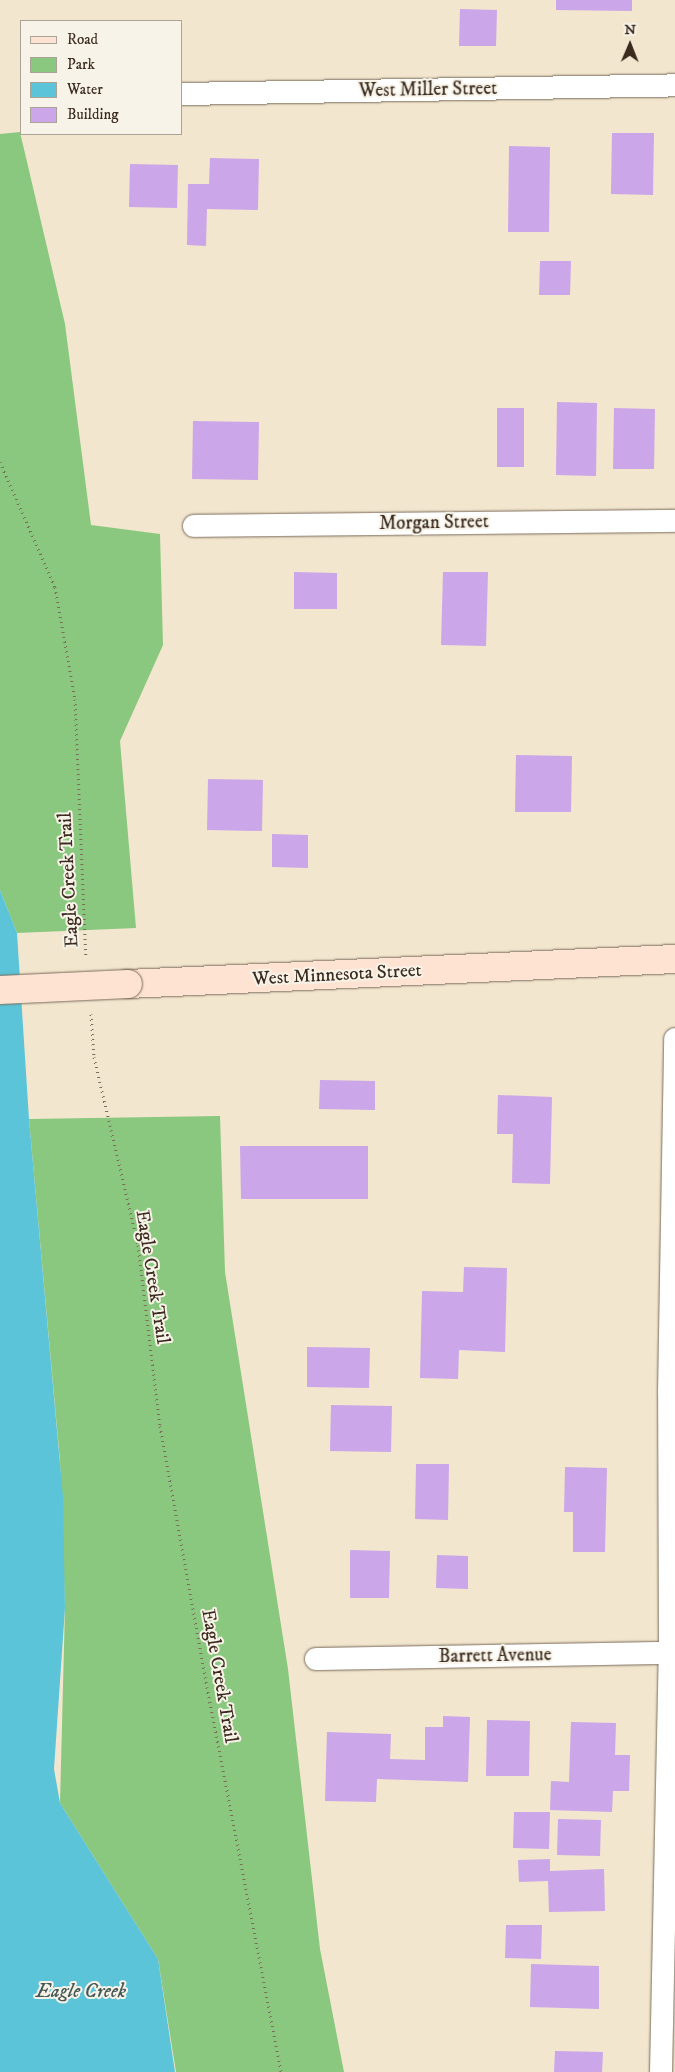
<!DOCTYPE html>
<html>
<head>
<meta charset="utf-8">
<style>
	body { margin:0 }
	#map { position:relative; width:675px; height:2072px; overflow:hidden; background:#f2e6ce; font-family:"IM FELL DW Pica",serif }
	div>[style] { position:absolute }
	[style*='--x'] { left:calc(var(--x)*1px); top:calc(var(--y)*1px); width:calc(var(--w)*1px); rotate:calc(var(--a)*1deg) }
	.green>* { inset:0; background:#89c87e }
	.water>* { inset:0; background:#5cc4d8 }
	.building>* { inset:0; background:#cba6e9 }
	.path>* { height:3px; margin-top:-1.5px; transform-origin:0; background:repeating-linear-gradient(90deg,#7b6c5c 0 1px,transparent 0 5px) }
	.roads { filter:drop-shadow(0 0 1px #7b6c5c) drop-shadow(0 0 1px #7b6c5c) }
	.street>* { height:22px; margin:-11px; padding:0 11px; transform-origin:11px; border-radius:11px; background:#fff }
	.secondary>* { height:28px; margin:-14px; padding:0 14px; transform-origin:14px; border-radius:14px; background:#fee3d2 }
	.bridges { filter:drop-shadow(0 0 1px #7b6c5c) drop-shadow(0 0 1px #7b6c5c) }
	.secondary-bridge>* { height:28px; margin:-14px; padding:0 14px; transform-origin:14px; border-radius:14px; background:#fee3d2 }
	span { translate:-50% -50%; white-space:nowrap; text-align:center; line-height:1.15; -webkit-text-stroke:4px #f7f3e8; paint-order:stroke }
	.street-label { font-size:19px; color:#3b2a1e }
	.water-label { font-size:20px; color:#455856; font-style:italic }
	.legend { position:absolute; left:20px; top:20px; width:162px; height:115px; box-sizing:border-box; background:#f7f3e8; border:1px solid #aca397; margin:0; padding:6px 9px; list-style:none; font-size:15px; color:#3b2a1e }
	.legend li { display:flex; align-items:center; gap:10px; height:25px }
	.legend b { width:25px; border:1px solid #aca397 }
	.north { position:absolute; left:605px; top:20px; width:50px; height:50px; -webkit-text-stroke:4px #f7f3e8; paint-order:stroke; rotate:1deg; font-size:14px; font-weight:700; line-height:20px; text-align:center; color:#3b2a1e }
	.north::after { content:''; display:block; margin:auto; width:18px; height:22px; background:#3b2a1e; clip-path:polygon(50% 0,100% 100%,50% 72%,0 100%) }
</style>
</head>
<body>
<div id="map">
	<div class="green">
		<i style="clip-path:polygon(20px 132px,65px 324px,91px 525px,160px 534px,163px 645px,120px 741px,136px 928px,17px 933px,0 890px,0 134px)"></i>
		<i style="clip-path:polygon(220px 1116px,225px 1272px,288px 1669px,320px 1949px,344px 2072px,176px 2072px,158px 1959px,60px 1803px,65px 1608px,60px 1461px,29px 1119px)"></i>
	</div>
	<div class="water">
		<i style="clip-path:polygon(0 890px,17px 933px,29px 1119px,63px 1497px,65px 1608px,54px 1769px,60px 1803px,158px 1959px,175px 2072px,0 2072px)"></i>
	</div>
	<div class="building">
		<i style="clip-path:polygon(556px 0,632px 0,632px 11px,556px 10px)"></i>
		<i style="clip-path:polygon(460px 9px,497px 10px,496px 46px,459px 46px)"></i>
		<i style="clip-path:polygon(612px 133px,654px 133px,653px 195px,611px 194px)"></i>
		<i style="clip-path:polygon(509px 146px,550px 147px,549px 232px,508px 232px)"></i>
		<i style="clip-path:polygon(210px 158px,259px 159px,258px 210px,207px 209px,206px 246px,187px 245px,188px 184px,209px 184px)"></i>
		<i style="clip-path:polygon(130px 164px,178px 165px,177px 208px,129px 207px)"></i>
		<i style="clip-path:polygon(540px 261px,571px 261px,570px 295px,539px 295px)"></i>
		<i style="clip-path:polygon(557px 402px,597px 403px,596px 476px,556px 475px)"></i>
		<i style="clip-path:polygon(497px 408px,524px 408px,524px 467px,497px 467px)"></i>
		<i style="clip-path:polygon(614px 408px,655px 409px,654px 469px,613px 469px)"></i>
		<i style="clip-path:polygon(193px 421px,259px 422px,258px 480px,192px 479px)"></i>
		<i style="clip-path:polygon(294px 572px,337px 573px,337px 609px,294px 609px)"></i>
		<i style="clip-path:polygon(443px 572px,488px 572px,486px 646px,441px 645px)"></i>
		<i style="clip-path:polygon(516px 755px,572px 756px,571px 812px,515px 812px)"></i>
		<i style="clip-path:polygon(208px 779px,263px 780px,262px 831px,207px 830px)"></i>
		<i style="clip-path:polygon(272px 834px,308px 835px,308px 868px,272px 867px)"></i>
		<i style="clip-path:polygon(320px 1080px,375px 1081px,375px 1110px,319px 1109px)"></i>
		<i style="clip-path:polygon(498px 1095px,552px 1097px,550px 1184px,512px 1183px,513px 1134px,497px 1134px)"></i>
		<i style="clip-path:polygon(240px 1146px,368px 1146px,368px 1199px,241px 1199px)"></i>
		<i style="clip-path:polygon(464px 1267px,507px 1268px,505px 1352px,459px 1350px,458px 1379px,420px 1378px,422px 1291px,463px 1292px)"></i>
		<i style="clip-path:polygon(307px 1347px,370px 1348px,369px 1388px,307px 1387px)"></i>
		<i style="clip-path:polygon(331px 1405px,392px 1406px,391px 1452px,330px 1451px)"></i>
		<i style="clip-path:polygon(416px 1464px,449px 1464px,448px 1520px,415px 1519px)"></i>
		<i style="clip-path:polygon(565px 1467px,607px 1468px,605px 1552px,573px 1552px,573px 1512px,564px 1512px)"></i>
		<i style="clip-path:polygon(350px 1550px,390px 1551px,389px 1598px,350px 1598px)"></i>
		<i style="clip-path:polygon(437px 1555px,468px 1556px,468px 1589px,436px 1588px)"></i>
		<i style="clip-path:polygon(443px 1716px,470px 1717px,468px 1782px,377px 1779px,376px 1802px,325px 1801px,327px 1732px,391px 1734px,390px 1759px,425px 1760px,425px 1727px,443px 1727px)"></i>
		<i style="clip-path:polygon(487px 1720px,530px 1721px,529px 1776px,486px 1776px)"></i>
		<i style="clip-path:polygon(571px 1722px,616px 1723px,615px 1755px,630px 1755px,629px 1791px,613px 1791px,612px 1812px,550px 1810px,551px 1781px,569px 1782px)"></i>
		<i style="clip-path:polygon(514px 1812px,550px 1812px,549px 1849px,513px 1848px)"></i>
		<i style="clip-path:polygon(558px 1819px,601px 1820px,600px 1856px,557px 1855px)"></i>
		<i style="clip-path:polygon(550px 1859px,550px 1871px,604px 1869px,605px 1911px,549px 1912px,548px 1881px,519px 1882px,518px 1860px)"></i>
		<i style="clip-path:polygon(506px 1925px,542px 1925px,541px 1959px,505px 1958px)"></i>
		<i style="clip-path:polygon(531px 1964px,599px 1966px,599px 2009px,530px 2007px)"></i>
		<i style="clip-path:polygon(555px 2051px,603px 2052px,602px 2072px,554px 2072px)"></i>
	</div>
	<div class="path">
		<i style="--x:0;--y:462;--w:137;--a:66.3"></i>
		<i style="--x:55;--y:587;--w:114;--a:79.9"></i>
		<i style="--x:75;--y:699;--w:259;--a:87.6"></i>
		<i style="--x:91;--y:1014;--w:43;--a:86"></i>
		<i style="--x:94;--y:1057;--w:193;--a:76.8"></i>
		<i style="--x:138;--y:1245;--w:182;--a:83.1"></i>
		<i style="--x:160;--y:1426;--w:265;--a:79.8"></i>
		<i style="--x:207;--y:1687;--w:392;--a:79.1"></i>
	</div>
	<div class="roads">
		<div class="street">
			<i style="--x:181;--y:94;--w:494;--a:-1"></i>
			<i style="--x:194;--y:526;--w:481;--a:-0.6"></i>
			<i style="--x:316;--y:1659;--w:359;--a:-1"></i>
			<i style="--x:661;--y:2072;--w:419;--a:-88.8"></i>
			<i style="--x:670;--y:1653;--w:260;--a:-90.2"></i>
			<i style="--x:669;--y:1393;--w:354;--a:-89"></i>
		</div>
		<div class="secondary">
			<i style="--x:128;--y:984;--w:548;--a:-2.62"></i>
		</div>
	</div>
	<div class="bridges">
		<div class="secondary-bridge">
			<i style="--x:0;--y:990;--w:128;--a:-2.7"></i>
		</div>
	</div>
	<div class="street-label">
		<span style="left:428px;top:90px;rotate:-1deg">West Miller Street</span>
		<span style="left:434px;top:523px;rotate:-1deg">Morgan Street</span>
		<span style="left:69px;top:880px;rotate:-93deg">Eagle Creek Trail</span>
		<span style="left:337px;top:975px;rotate:-3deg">West Minnesota Street</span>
		<span style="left:152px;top:1277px;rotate:81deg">Eagle Creek Trail</span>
		<span style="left:495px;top:1656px;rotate:-1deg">Barrett Avenue</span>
		<span style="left:219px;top:1676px;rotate:80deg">Eagle Creek Trail</span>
	</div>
	<div class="water-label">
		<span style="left:81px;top:1991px">Eagle Creek</span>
	</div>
	<ul class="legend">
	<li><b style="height:6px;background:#fee3d2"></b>Road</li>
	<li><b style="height:14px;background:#89c87e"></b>Park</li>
	<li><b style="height:14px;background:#5cc4d8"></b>Water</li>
	<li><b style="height:14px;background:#cba6e9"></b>Building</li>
	</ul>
	<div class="north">N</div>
</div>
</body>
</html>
